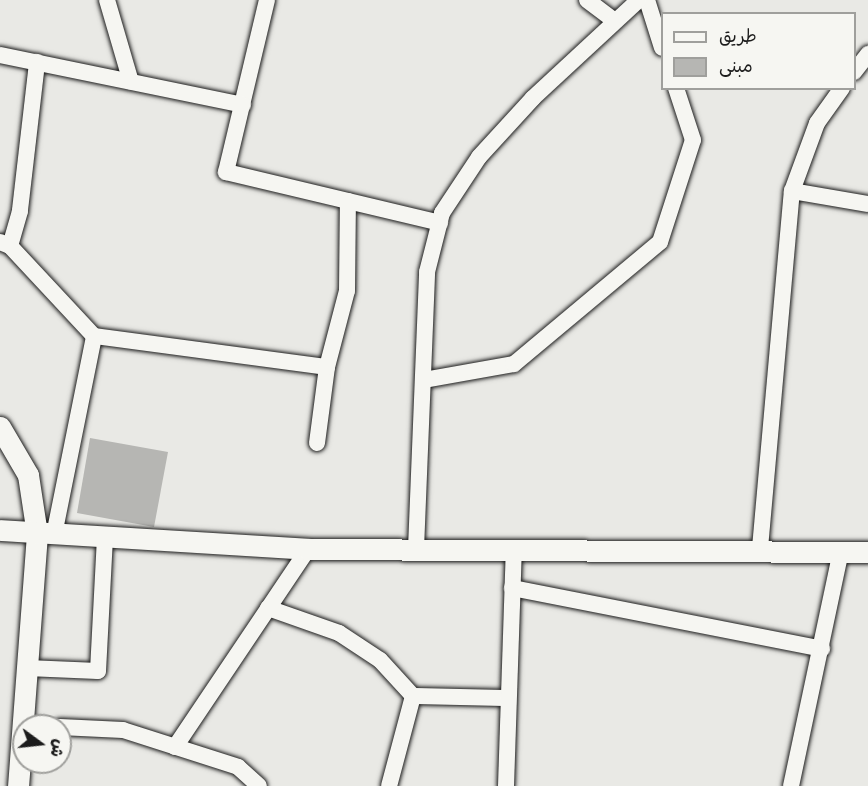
<!DOCTYPE html>
<html>
<head>
<meta charset="utf-8">
<style>
	body { margin:0 }
	#map { position:relative; width:868px; height:786px; overflow:hidden; background:#e9e9e5; font-family:"Comic Neue","Playpen Sans Arabic",sans-serif }
	div>[style] { position:absolute }
	[style*='--x'] { left:calc(var(--x)*1px); top:calc(var(--y)*1px); width:calc(var(--w)*1px); rotate:calc(var(--a)*1deg) }
	.building>* { inset:0; background:#b6b6b3 }
	.roads { filter:drop-shadow(0 0 2px #1c1c1c) drop-shadow(0 0 2px #1c1c1c) }
	.minor>* { height:16px; margin:-8px; padding:0 8px; transform-origin:8px; border-radius:8px; background:#f6f6f2 }
	.tertiary>* { height:21px; margin:-10.5px; padding:0 10.5px; transform-origin:10.5px; border-radius:10.5px; background:#f6f6f2 }
	span { translate:-50% -50%; white-space:nowrap; text-align:center; line-height:1.15; -webkit-text-stroke:5px #f6f6f2; paint-order:stroke }
	.legend { position:absolute; left:661px; top:12px; width:195px; height:78px; box-sizing:border-box; background:#f6f6f2; border:2px solid #9f9f9c; margin:0; padding:8px 10px; list-style:none; font-size:18px; color:#1c1c1c }
	.legend li { display:flex; align-items:center; gap:12px; height:30px }
	.legend b { width:30px; border:2px solid #9f9f9c }
	.north { position:absolute; left:12px; top:714px; width:60px; height:60px; box-sizing:border-box; background:#f6f6f2; border:2px solid #9f9f9c; border-radius:50%; rotate:105deg; font-size:16px; font-weight:700; line-height:24px; text-align:center; color:#1c1c1c }
	.north::after { content:''; display:block; margin:auto; width:21px; height:27px; background:#1c1c1c; clip-path:polygon(50% 0,100% 100%,50% 72%,0 100%) }
</style>
</head>
<body>
<div id="map">
	<div class="building">
		<i style="clip-path:polygon(90px 438px,168px 452px,154px 527px,77px 513px)"></i>
	</div>
	<div class="roads">
		<div class="minor">
			<i style="--x:107;--y:0;--w:85;--a:73.7"></i>
			<i style="--x:267;--y:0;--w:177;--a:103.4"></i>
			<i style="--x:226;--y:172;--w:220;--a:13.4"></i>
			<i style="--x:587;--y:0;--w:35;--a:37"></i>
			<i style="--x:647;--y:0;--w:50;--a:72.6"></i>
			<i style="--x:0;--y:55;--w:248;--a:11.6"></i>
			<i style="--x:854;--y:72;--w:23;--a:-52"></i>
			<i style="--x:792;--y:191;--w:77;--a:9.7"></i>
			<i style="--x:0;--y:242;--w:11;--a:22"></i>
			<i style="--x:10;--y:246;--w:123;--a:47"></i>
			<i style="--x:94;--y:336;--w:235;--a:7.6"></i>
			<i style="--x:10;--y:246;--w:37;--a:-74"></i>
			<i style="--x:20;--y:210;--w:149;--a:-83.4"></i>
			<i style="--x:424;--y:380;--w:91;--a:-10.1"></i>
			<i style="--x:514;--y:364;--w:190;--a:-39.9"></i>
			<i style="--x:660;--y:242;--w:107;--a:-72.1"></i>
			<i style="--x:693;--y:140;--w:55;--a:-108.1"></i>
			<i style="--x:317;--y:443;--w:77;--a:-82.5"></i>
			<i style="--x:327;--y:367;--w:79;--a:-75.3"></i>
			<i style="--x:347;--y:291;--w:90;--a:-89.4"></i>
			<i style="--x:54;--y:535;--w:203;--a:-78.6"></i>
			<i style="--x:760;--y:548;--w:358;--a:-84.9"></i>
			<i style="--x:792;--y:191;--w:72;--a:-69.8"></i>
			<i style="--x:817;--y:123;--w:43;--a:-54.5"></i>
			<i style="--x:416;--y:549;--w:277;--a:-87.7"></i>
			<i style="--x:427;--y:272;--w:61;--a:-75.7"></i>
			<i style="--x:442;--y:213;--w:67;--a:-56.5"></i>
			<i style="--x:479;--y:157;--w:80;--a:-47.5"></i>
			<i style="--x:533;--y:98;--w:144;--a:-42.8"></i>
			<i style="--x:512;--y:588;--w:316;--a:11.1"></i>
			<i style="--x:268;--y:608;--w:75;--a:19.4"></i>
			<i style="--x:339;--y:633;--w:49;--a:33.4"></i>
			<i style="--x:380;--y:660;--w:49;--a:47.5"></i>
			<i style="--x:413;--y:696;--w:93;--a:104.9"></i>
			<i style="--x:27;--y:668;--w:71;--a:2.4"></i>
			<i style="--x:98;--y:671;--w:133;--a:-87"></i>
			<i style="--x:413;--y:696;--w:94;--a:1.2"></i>
			<i style="--x:23;--y:725;--w:17;--a:3"></i>
			<i style="--x:60;--y:727;--w:63;--a:2.7"></i>
			<i style="--x:123;--y:730;--w:121;--a:17.8"></i>
			<i style="--x:238;--y:767;--w:28;--a:42"></i>
			<i style="--x:175;--y:747;--w:239;--a:-56.1"></i>
			<i style="--x:506;--y:786;--w:236;--a:-88.1"></i>
			<i style="--x:791;--y:786;--w:240;--a:-78"></i>
		</div>
		<div class="tertiary">
			<i style="--x:0;--y:427;--w:56;--a:59.7"></i>
			<i style="--x:28;--y:475;--w:60;--a:81.3"></i>
			<i style="--x:37;--y:534;--w:253;--a:94.3"></i>
			<i style="--x:0;--y:530;--w:309;--a:3.5"></i>
			<i style="--x:308;--y:549;--w:560;--a:0.31"></i>
		</div>
	</div>
	<ul class="legend">
	<li><b style="height:8px;background:#f6f6f2"></b>طريق</li>
	<li><b style="height:16px;background:#b6b6b3"></b>مبنى</li>
	</ul>
	<div class="north">ش</div>
</div>
</body>
</html>
